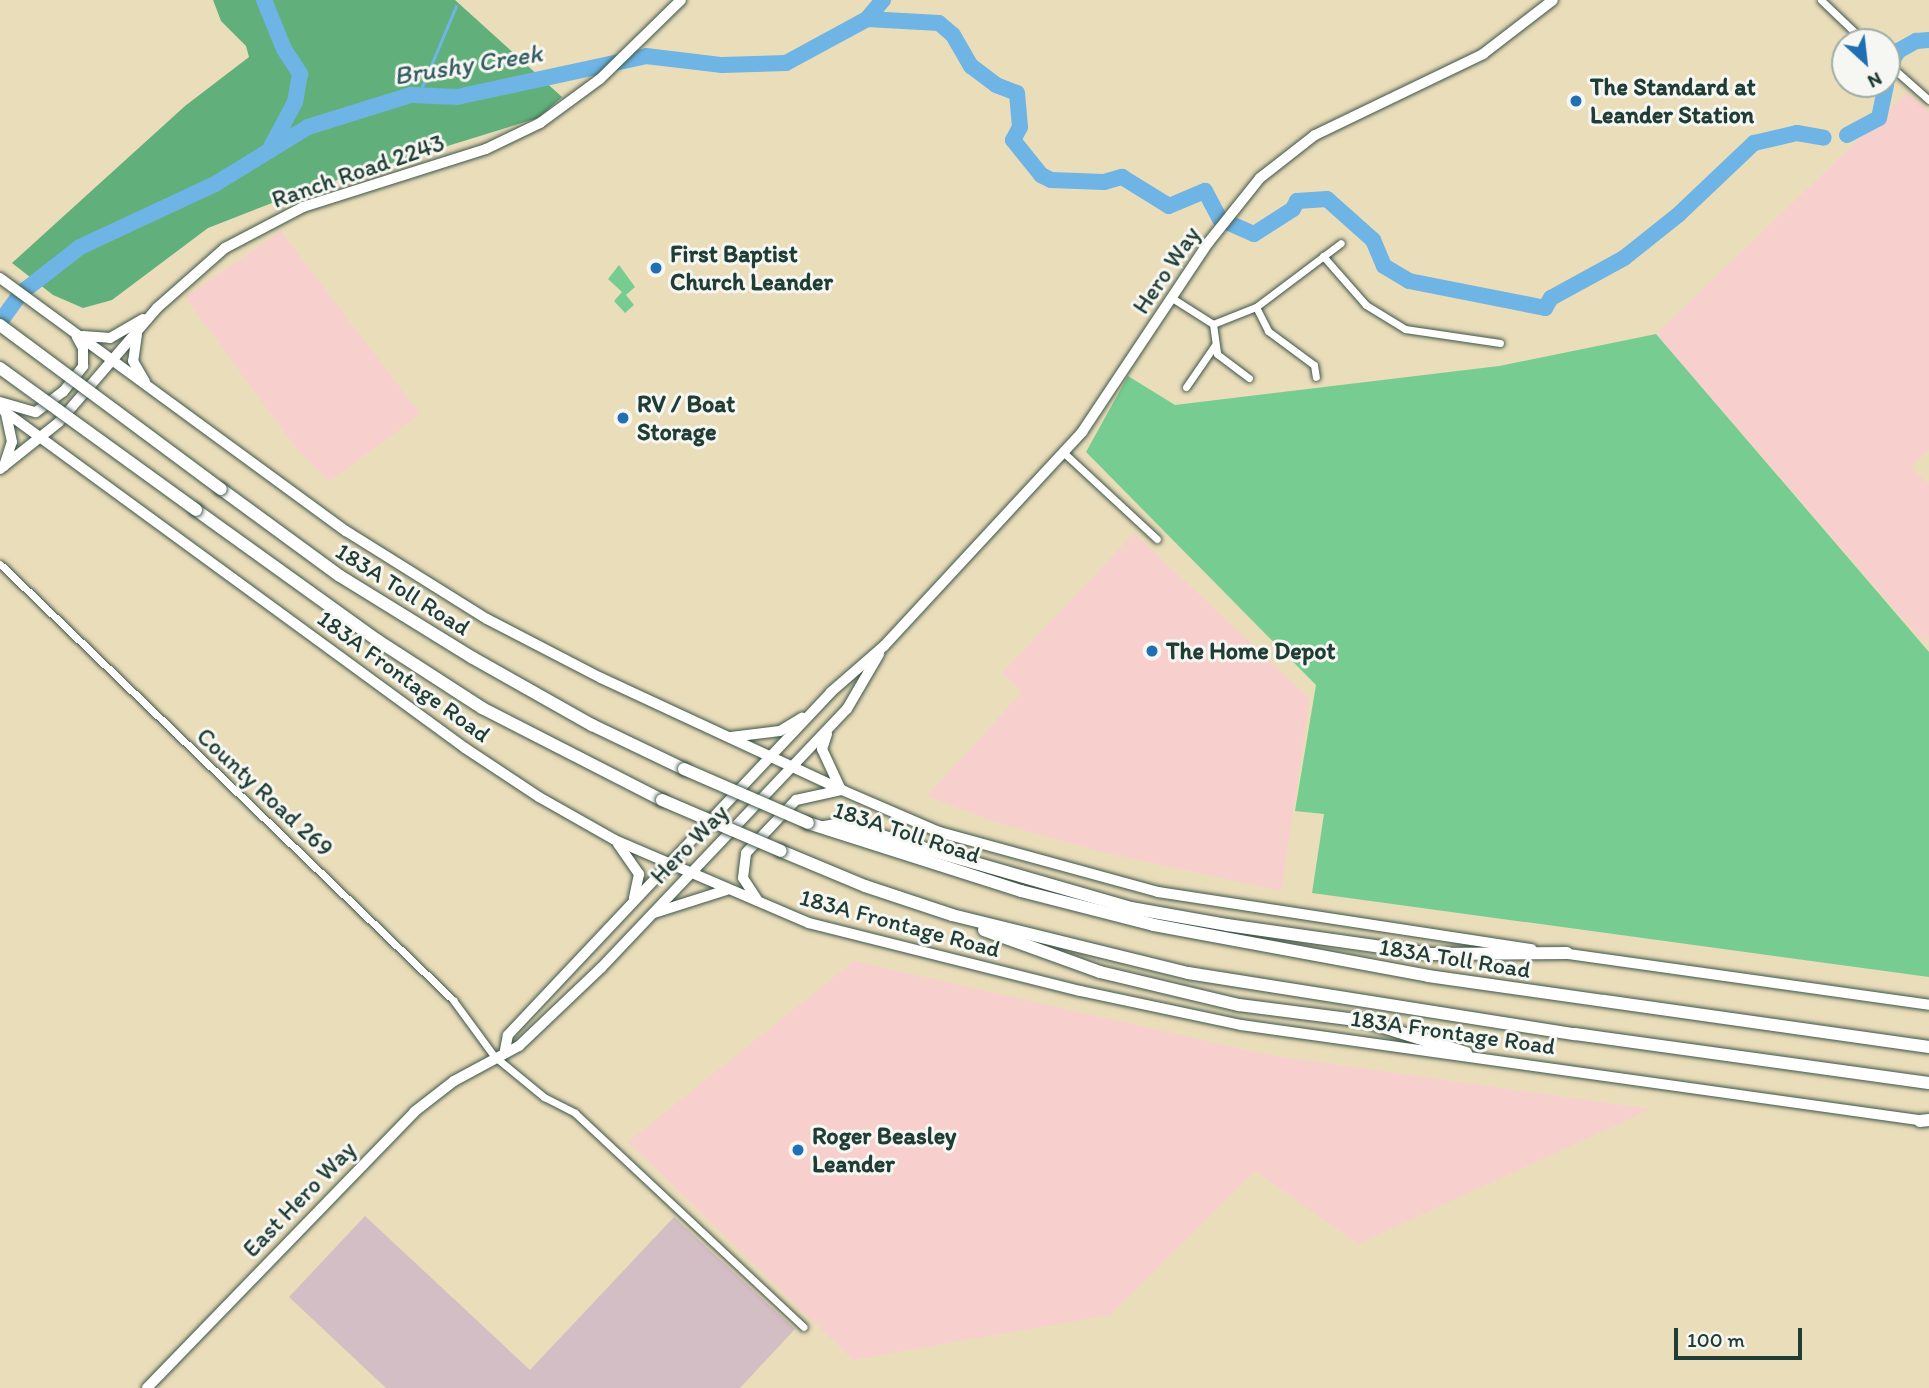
<!DOCTYPE html>
<html>
<head>
<meta charset="utf-8">
<style>
	body { margin:0 }
	#map { position:relative; width:1929px; height:1388px; overflow:hidden; background:#eaddba; font-family:Itim,sans-serif }
	div>[style] { position:absolute }
	[style*='--x'] { left:calc(var(--x)*1px); top:calc(var(--y)*1px); width:calc(var(--w)*1px); rotate:calc(var(--a)*1deg) }
	.built>* { inset:0; background:#f7d0ce }
	.industrial>* { inset:0; background:#d2bec4 }
	.green>* { inset:0; background:#77cd91 }
	.forest>* { inset:0; background:#61b07b }
	.stream>* { height:2.5px; margin:-1.25px; padding:0 1.25px; transform-origin:1.25px; border-radius:1.25px; background:#6eb4e4 }
	.river>* { height:16px; margin:-8px; padding:0 8px; transform-origin:8px; border-radius:8px; background:#6eb4e4 }
	.roads { filter:drop-shadow(0 0 2px #3d5548) drop-shadow(0 0 2px #3d5548) }
	.street>* { height:7px; margin:-3.5px; padding:0 3.5px; transform-origin:3.5px; border-radius:3.5px; background:#fff }
	.secondary>* { height:10px; margin:-5px; padding:0 5px; transform-origin:5px; border-radius:5px; background:#fff }
	.highway>* { height:12px; margin:-6px; padding:0 6px; transform-origin:6px; border-radius:6px; background:#fff }
	.bridges { filter:drop-shadow(0 0 2px #3d5548) drop-shadow(0 0 2px #3d5548) }
	.highway-bridge>* { height:12px; margin:-6px; padding:0 6px; transform-origin:6px; border-radius:6px; background:#fff }
	.dots>* { width:19px; height:19px; translate:-50% -50%; box-sizing:border-box; border:4px solid #f6f6f2; border-radius:50% }
	span { translate:-50% -50%; white-space:nowrap; text-align:center; line-height:1.15; -webkit-text-stroke:6px #f6f6f2; paint-order:stroke }
	.poi-label { font-size:24px; color:#1f3d34; font-weight:700 }
	.left { translate:0 -50%; text-align:left }
	.street-label { font-size:24px; color:#1f3d34 }
	.water-label { font-size:26px; color:#335b60; font-style:italic }
	.north { position:absolute; left:1831px; top:28px; width:70px; height:70px; box-sizing:border-box; background:#f6f6f2; border:2px solid #a0aca6; border-radius:50%; rotate:153deg; font-size:19px; font-weight:700; line-height:28px; text-align:center; color:#1f3d34 }
	.north::after { content:''; display:block; margin:auto; width:24px; height:32px; background:#1f6fb2; clip-path:polygon(50% 0,100% 100%,50% 72%,0 100%) }
	.scale { position:absolute; left:1674px; top:1328px; width:128px; height:32px; box-sizing:border-box; border:4px solid #1f3d34; border-top:0; padding-left:9px; font-size:21px; line-height:24px; white-space:nowrap; color:#1f3d34; -webkit-text-stroke:5px #f6f6f2; paint-order:stroke }
</style>
</head>
<body>
<div id="map">
	<div class="built">
		<i style="clip-path:polygon(1907px 93px,1929px 111px,1929px 449px,1911px 468px,1929px 484px,1929px 636px,1923px 642px,1656px 334px)"></i>
		<i style="clip-path:polygon(281px 231px,420px 414px,329px 482px,293px 444px,185px 297px)"></i>
		<i style="clip-path:polygon(1134px 533px,1310px 699px,1281px 891px,1102px 852px,995px 822px,927px 796px,1022px 692px,1002px 673px)"></i>
		<i style="clip-path:polygon(854px 961px,1269px 1055px,1651px 1109px,1358px 1244px,1255px 1171px,1110px 1315px,853px 1360px,628px 1142px)"></i>
	</div>
	<div class="industrial">
		<i style="clip-path:polygon(365px 1216px,530px 1370px,674px 1217px,795px 1329px,740px 1388px,386px 1388px,289px 1297px)"></i>
	</div>
	<div class="green">
		<i style="clip-path:polygon(619px 265px,635px 287px,626px 295px,634px 305px,625px 313px,614px 301px,622px 292px,608px 279px)"></i>
		<i style="clip-path:polygon(1656px 334px,1929px 652px,1929px 977px,1312px 893px,1324px 814px,1295px 811px,1316px 685px,1086px 452px,1128px 376px,1175px 405px,1499px 366px)"></i>
	</div>
	<div class="forest">
		<i style="clip-path:polygon(213px 0,455px 0,562px 97px,538px 118px,308px 189px,208px 228px,112px 300px,83px 308px,53px 295px,12px 263px,185px 106px,249px 57px,246px 46px,221px 21px)"></i>
	</div>
	<div class="stream">
		<i style="--x:419;--y:94;--w:95;--a:-67.2"></i>
	</div>
	<div class="river">
		<i style="--x:264;--y:0;--w:53;--a:67.8"></i>
		<i style="--x:284;--y:49;--w:30;--a:57"></i>
		<i style="--x:300;--y:74;--w:28;--a:100"></i>
		<i style="--x:295;--y:102;--w:51;--a:118.1"></i>
		<i style="--x:867;--y:19;--w:72;--a:3.2"></i>
		<i style="--x:939;--y:23;--w:18;--a:41"></i>
		<i style="--x:953;--y:35;--w:36;--a:60"></i>
		<i style="--x:971;--y:66;--w:31;--a:37"></i>
		<i style="--x:996;--y:85;--w:22;--a:21"></i>
		<i style="--x:1017;--y:93;--w:34;--a:85"></i>
		<i style="--x:1020;--y:127;--w:15;--a:118"></i>
		<i style="--x:1013;--y:140;--w:45;--a:51.3"></i>
		<i style="--x:1041;--y:175;--w:11;--a:27"></i>
		<i style="--x:1051;--y:180;--w:53;--a:2.2"></i>
		<i style="--x:1104;--y:182;--w:19;--a:-16"></i>
		<i style="--x:1122;--y:177;--w:55;--a:31.7"></i>
		<i style="--x:1169;--y:206;--w:39;--a:-23"></i>
		<i style="--x:1205;--y:191;--w:32;--a:62"></i>
		<i style="--x:1220;--y:219;--w:37;--a:24"></i>
		<i style="--x:1254;--y:234;--w:46;--a:-32.7"></i>
		<i style="--x:1293;--y:209;--w:9;--a:-63"></i>
		<i style="--x:1297;--y:201;--w:30;--a:-4"></i>
		<i style="--x:1327;--y:199;--w:62;--a:41.7"></i>
		<i style="--x:1373;--y:240;--w:28;--a:67"></i>
		<i style="--x:1384;--y:266;--w:29;--a:31"></i>
		<i style="--x:1409;--y:281;--w:139;--a:11.2"></i>
		<i style="--x:1545;--y:308;--w:12;--a:-59"></i>
		<i style="--x:1551;--y:298;--w:83;--a:-28.7"></i>
		<i style="--x:1624;--y:258;--w:69;--a:-38.5"></i>
		<i style="--x:1678;--y:215;--w:105;--a:-43.5"></i>
		<i style="--x:1754;--y:143;--w:44;--a:-13.1"></i>
		<i style="--x:1797;--y:133;--w:27;--a:10"></i>
		<i style="--x:1887;--y:70;--w:22;--a:-60"></i>
		<i style="--x:1898;--y:51;--w:21;--a:-29"></i>
		<i style="--x:1916;--y:41;--w:13;--a:-4"></i>
		<i style="--x:1847;--y:135;--w:36;--a:-28"></i>
		<i style="--x:1879;--y:118;--w:35;--a:-78"></i>
		<i style="--x:0;--y:322;--w:36;--a:-54"></i>
		<i style="--x:21;--y:293;--w:75;--a:-37.9"></i>
		<i style="--x:80;--y:247;--w:149;--a:-25"></i>
		<i style="--x:215;--y:184;--w:109;--a:-31.5"></i>
		<i style="--x:308;--y:127;--w:108;--a:-17.3"></i>
		<i style="--x:411;--y:95;--w:46;--a:2.5"></i>
		<i style="--x:457;--y:97;--w:193;--a:-12.2"></i>
		<i style="--x:646;--y:56;--w:77;--a:6.8"></i>
		<i style="--x:722;--y:65;--w:64;--a:-1.8"></i>
		<i style="--x:786;--y:63;--w:92;--a:-28.5"></i>
		<i style="--x:867;--y:19;--w:25;--a:-50"></i>
	</div>
	<div class="roads">
		<div class="street">
			<i style="--x:1821;--y:0;--w:61;--a:43.7"></i>
			<i style="--x:1887;--y:63;--w:56;--a:41.4"></i>
			<i style="--x:1323;--y:256;--w:65;--a:48.7"></i>
			<i style="--x:1366;--y:305;--w:46;--a:31.6"></i>
			<i style="--x:1405;--y:329;--w:96;--a:8.4"></i>
			<i style="--x:1172;--y:298;--w:49;--a:32.4"></i>
			<i style="--x:1213;--y:324;--w:46;--a:-21.6"></i>
			<i style="--x:1256;--y:307;--w:106;--a:-37"></i>
			<i style="--x:1256;--y:307;--w:27;--a:63"></i>
			<i style="--x:1268;--y:331;--w:57;--a:36.5"></i>
			<i style="--x:1314;--y:365;--w:12;--a:81"></i>
			<i style="--x:1213;--y:324;--w:30;--a:82"></i>
			<i style="--x:1217;--y:354;--w:40;--a:37"></i>
			<i style="--x:1186;--y:387;--w:51;--a:-55.4"></i>
			<i style="--x:1063;--y:452;--w:128;--a:42.8"></i>
			<i style="--x:0;--y:564;--w:629;--a:43.9"></i>
			<i style="--x:453;--y:1000;--w:69;--a:53.8"></i>
			<i style="--x:494;--y:1056;--w:65;--a:39.4"></i>
			<i style="--x:544;--y:1097;--w:35;--a:27"></i>
			<i style="--x:575;--y:1113;--w:313;--a:43.1"></i>
		</div>
		<div class="secondary">
			<i style="--x:0;--y:278;--w:429;--a:36.2"></i>
			<i style="--x:346;--y:531;--w:166;--a:32"></i>
			<i style="--x:487;--y:619;--w:128;--a:27.4"></i>
			<i style="--x:601;--y:678;--w:266;--a:24.9"></i>
			<i style="--x:842;--y:790;--w:106;--a:23.4"></i>
			<i style="--x:939;--y:832;--w:227;--a:15.3"></i>
			<i style="--x:1158;--y:892;--w:378;--a:8.7"></i>
			<i style="--x:137;--y:334;--w:27;--a:98"></i>
			<i style="--x:133;--y:361;--w:24;--a:60"></i>
			<i style="--x:83;--y:336;--w:27;--a:4"></i>
			<i style="--x:110;--y:338;--w:38;--a:-30"></i>
			<i style="--x:0;--y:402;--w:37;--a:16"></i>
			<i style="--x:36;--y:412;--w:34;--a:-37"></i>
			<i style="--x:63;--y:392;--w:33;--a:-52"></i>
			<i style="--x:83;--y:366;--w:18;--a:-90"></i>
			<i style="--x:83;--y:348;--w:13;--a:-119"></i>
			<i style="--x:0;--y:408;--w:576;--a:36.17"></i>
			<i style="--x:465;--y:748;--w:89;--a:33.5"></i>
			<i style="--x:539;--y:797;--w:87;--a:29.5"></i>
			<i style="--x:615;--y:840;--w:211;--a:23.2"></i>
			<i style="--x:809;--y:923;--w:279;--a:14.1"></i>
			<i style="--x:1080;--y:991;--w:165;--a:11.9"></i>
			<i style="--x:1241;--y:1025;--w:691;--a:7.99"></i>
			<i style="--x:4;--y:466;--w:25;--a:-72"></i>
			<i style="--x:12;--y:442;--w:30;--a:-102"></i>
			<i style="--x:0;--y:469;--w:75;--a:-38.5"></i>
			<i style="--x:59;--y:422;--w:150;--a:-49.3"></i>
			<i style="--x:157;--y:308;--w:91;--a:-41.4"></i>
			<i style="--x:225;--y:248;--w:88;--a:-27.7"></i>
			<i style="--x:303;--y:207;--w:192;--a:-17.6"></i>
			<i style="--x:486;--y:149;--w:60;--a:-25.7"></i>
			<i style="--x:540;--y:123;--w:74;--a:-36.3"></i>
			<i style="--x:600;--y:79;--w:113;--a:-44.3"></i>
			<i style="--x:827;--y:734;--w:16;--a:108"></i>
			<i style="--x:822;--y:749;--w:45;--a:65.1"></i>
			<i style="--x:731;--y:737;--w:49;--a:-7"></i>
			<i style="--x:780;--y:731;--w:26;--a:-31"></i>
			<i style="--x:618;--y:844;--w:37;--a:55"></i>
			<i style="--x:639;--y:874;--w:25;--a:102"></i>
			<i style="--x:758;--y:901;--w:27;--a:-123"></i>
			<i style="--x:743;--y:878;--w:25;--a:-83"></i>
			<i style="--x:746;--y:853;--w:73;--a:-46.7"></i>
			<i style="--x:796;--y:800;--w:46;--a:-12.5"></i>
			<i style="--x:654;--y:913;--w:76;--a:-17.7"></i>
			<i style="--x:1561;--y:953;--w:372;--a:8"></i>
			<i style="--x:505;--y:1050;--w:15;--a:-79"></i>
			<i style="--x:508;--y:1035;--w:471;--a:-46.7"></i>
			<i style="--x:831;--y:692;--w:70;--a:-41"></i>
			<i style="--x:884;--y:646;--w:292;--a:-47.2"></i>
			<i style="--x:1082;--y:432;--w:227;--a:-56.3"></i>
			<i style="--x:1208;--y:243;--w:83;--a:-51.3"></i>
			<i style="--x:1260;--y:178;--w:70;--a:-38"></i>
			<i style="--x:1315;--y:135;--w:187;--a:-25.7"></i>
			<i style="--x:1483;--y:54;--w:88;--a:-37.6"></i>
			<i style="--x:147;--y:1388;--w:384;--a:-45.9"></i>
			<i style="--x:414;--y:1112;--w:51;--a:-37.8"></i>
			<i style="--x:454;--y:1081;--w:74;--a:-28.3"></i>
			<i style="--x:519;--y:1046;--w:113;--a:-43.6"></i>
			<i style="--x:601;--y:968;--w:357;--a:-46.5"></i>
			<i style="--x:847;--y:709;--w:64;--a:-59.8"></i>
		</div>
		<div class="highway">
			<i style="--x:221;--y:489;--w:147;--a:36.2"></i>
			<i style="--x:340;--y:576;--w:156;--a:31.7"></i>
			<i style="--x:473;--y:658;--w:137;--a:29.4"></i>
			<i style="--x:592;--y:725;--w:102;--a:25.6"></i>
			<i style="--x:196;--y:510;--w:223;--a:35.7"></i>
			<i style="--x:377;--y:640;--w:125;--a:32.9"></i>
			<i style="--x:482;--y:708;--w:202;--a:27.1"></i>
			<i style="--x:808;--y:823;--w:224;--a:17.7"></i>
			<i style="--x:1021;--y:891;--w:137;--a:14.3"></i>
			<i style="--x:1154;--y:925;--w:279;--a:10.5"></i>
			<i style="--x:1428;--y:976;--w:506;--a:8.07"></i>
			<i style="--x:825;--y:827;--w:15;--a:-11"></i>
			<i style="--x:840;--y:824;--w:303;--a:16.1"></i>
			<i style="--x:1131;--y:908;--w:97;--a:10"></i>
			<i style="--x:1227;--y:925;--w:206;--a:8.1"></i>
			<i style="--x:1431;--y:954;--w:136;--a:-0.4"></i>
			<i style="--x:781;--y:851;--w:91;--a:22.6"></i>
			<i style="--x:865;--y:886;--w:92;--a:18.4"></i>
			<i style="--x:952;--y:915;--w:243;--a:13.8"></i>
			<i style="--x:1188;--y:973;--w:392;--a:9"></i>
			<i style="--x:1575;--y:1034;--w:357;--a:7.9"></i>
			<i style="--x:984;--y:930;--w:123;--a:19.9"></i>
			<i style="--x:1100;--y:972;--w:143;--a:13.4"></i>
			<i style="--x:1239;--y:1005;--w:126;--a:7.3"></i>
			<i style="--x:1364;--y:1021;--w:107;--a:17.4"></i>
			<i style="--x:1920;--y:1121;--w:9;--a:-6"></i>
		</div>
	</div>
	<div class="bridges">
		<div class="highway-bridge">
			<i style="--x:0;--y:325;--w:275;--a:36.6"></i>
			<i style="--x:0;--y:368;--w:242;--a:35.9"></i>
			<i style="--x:684;--y:769;--w:135;--a:23.5"></i>
			<i style="--x:662;--y:800;--w:129;--a:23.2"></i>
		</div>
	</div>
	<div class="dots">
		<i style="left:1576px;top:101px;background:#1f6fb2"></i>
		<i style="left:656px;top:268px;background:#1f6fb2"></i>
		<i style="left:623px;top:418px;background:#1f6fb2"></i>
		<i style="left:1152px;top:651px;background:#1f6fb2"></i>
		<i style="left:798px;top:1150px;background:#1f6fb2"></i>
	</div>
	<div class="poi-label">
		<span class="left" style="left:1590px;top:101px">The Standard at<br>Leander Station</span>
		<span class="left" style="left:670px;top:268px">First Baptist<br>Church Leander</span>
		<span class="left" style="left:637px;top:418px">RV / Boat<br>Storage</span>
		<span class="left" style="left:1166px;top:651px">The Home Depot</span>
		<span class="left" style="left:812px;top:1150px">Roger Beasley<br>Leander</span>
	</div>
	<div class="street-label">
		<span style="left:358px;top:171px;rotate:-19deg">Ranch Road 2243</span>
		<span style="left:1166px;top:270px;rotate:-56deg">Hero Way</span>
		<span style="left:403px;top:589px;rotate:32deg">183A Toll Road</span>
		<span style="left:404px;top:676px;rotate:36deg">183A Frontage Road</span>
		<span style="left:265px;top:792px;rotate:43deg">County Road 269</span>
		<span style="left:907px;top:832px;rotate:18deg">183A Toll Road</span>
		<span style="left:689px;top:844px;rotate:-46deg">Hero Way</span>
		<span style="left:900px;top:923px;rotate:15deg">183A Frontage Road</span>
		<span style="left:1455px;top:958px;rotate:9deg">183A Toll Road</span>
		<span style="left:1453px;top:1032px;rotate:8deg">183A Frontage Road</span>
		<span style="left:299px;top:1199px;rotate:-46deg">East Hero Way</span>
	</div>
	<div class="water-label">
		<span style="left:468px;top:65px;rotate:-9deg">Brushy Creek</span>
	</div>
	<div class="north">N</div>
	<div class="scale">100 m</div>
</div>
</body>
</html>
